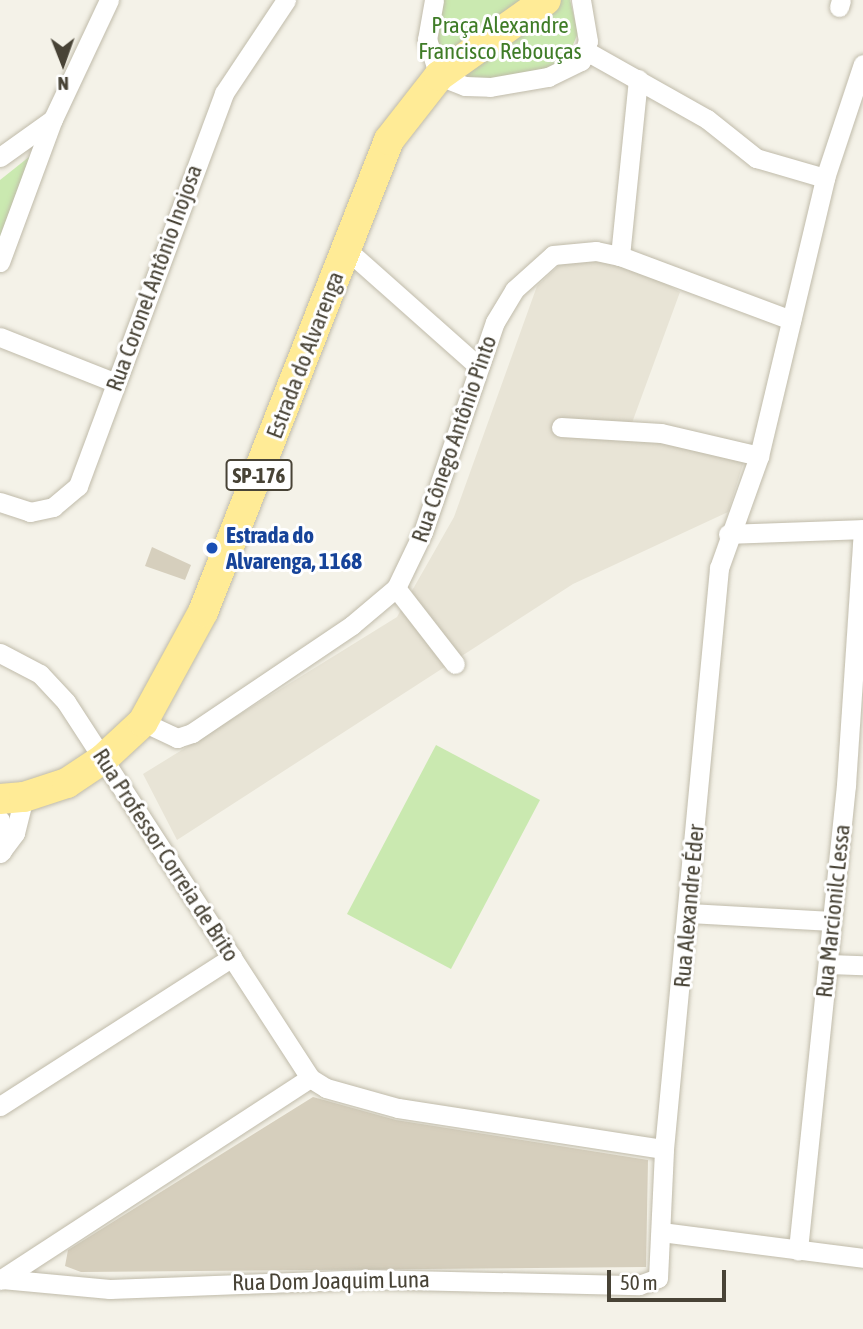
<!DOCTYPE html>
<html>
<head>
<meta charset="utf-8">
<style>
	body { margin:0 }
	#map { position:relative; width:863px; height:1329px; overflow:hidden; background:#f4f2e8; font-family:"Asap Condensed",sans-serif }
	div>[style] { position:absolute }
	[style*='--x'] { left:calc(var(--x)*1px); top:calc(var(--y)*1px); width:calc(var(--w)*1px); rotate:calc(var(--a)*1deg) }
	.residential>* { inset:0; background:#e8e4d6 }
	.green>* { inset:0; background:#cae9b0 }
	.building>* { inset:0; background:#d6cfbd }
	.roads { filter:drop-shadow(0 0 2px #c0bbaa) drop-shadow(0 0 2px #c0bbaa) }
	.street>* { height:19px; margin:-9.5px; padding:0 9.5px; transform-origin:9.5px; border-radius:9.5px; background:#fff }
	.primary>* { height:30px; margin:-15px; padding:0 15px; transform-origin:15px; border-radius:15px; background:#ffeb96 }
	.dots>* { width:19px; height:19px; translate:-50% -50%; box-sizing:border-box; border:4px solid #fff; border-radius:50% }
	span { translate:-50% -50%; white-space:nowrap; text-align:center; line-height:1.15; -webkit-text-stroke:6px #fff; paint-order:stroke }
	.shield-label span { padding:2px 5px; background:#fff; border:2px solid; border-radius:5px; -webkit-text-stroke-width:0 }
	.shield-label { font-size:21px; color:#484336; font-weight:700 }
	.park-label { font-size:23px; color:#3f7c27 }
	.street-label { font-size:23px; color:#484336 }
	.transit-label { font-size:23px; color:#164399; font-weight:700 }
	.left { translate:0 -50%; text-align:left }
	.north { position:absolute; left:28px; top:28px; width:70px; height:70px; -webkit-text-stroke:5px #fff; paint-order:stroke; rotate:179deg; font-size:19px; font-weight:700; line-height:28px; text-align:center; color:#484336 }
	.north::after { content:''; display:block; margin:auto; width:24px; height:32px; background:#484336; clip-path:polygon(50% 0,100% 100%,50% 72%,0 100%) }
	.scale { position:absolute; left:607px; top:1270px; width:119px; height:32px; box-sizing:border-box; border:4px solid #484336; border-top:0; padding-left:9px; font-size:21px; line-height:24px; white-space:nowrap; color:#484336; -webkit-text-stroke:5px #fff; paint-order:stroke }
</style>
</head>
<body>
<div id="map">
	<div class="residential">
		<i style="clip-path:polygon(568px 257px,637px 267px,680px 292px,629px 431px,745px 458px,728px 512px,573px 584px,177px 840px,143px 774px,397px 617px,454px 517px,537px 286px)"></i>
	</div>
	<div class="green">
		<i style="clip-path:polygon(444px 0,570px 0,578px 33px,570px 52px,551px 67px,506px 79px,461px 78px,447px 70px,437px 45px)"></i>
		<i style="clip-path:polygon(34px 153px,0 241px,0 180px)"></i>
		<i style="clip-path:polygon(436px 745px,540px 800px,451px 969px,347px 914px)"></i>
	</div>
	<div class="building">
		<i style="clip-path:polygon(152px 547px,191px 565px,185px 580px,145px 566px)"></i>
		<i style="clip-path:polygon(313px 1097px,396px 1120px,648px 1160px,646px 1267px,81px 1272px,65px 1266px,68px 1250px)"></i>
	</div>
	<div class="roads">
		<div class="street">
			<i style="--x:434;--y:0;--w:40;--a:100"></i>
			<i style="--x:427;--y:39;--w:39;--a:72"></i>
			<i style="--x:439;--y:76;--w:28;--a:21"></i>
			<i style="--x:465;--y:86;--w:25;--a:2"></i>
			<i style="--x:490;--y:87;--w:59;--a:-9.8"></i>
			<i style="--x:548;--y:77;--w:37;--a:-26"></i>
			<i style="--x:581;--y:61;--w:21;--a:-71"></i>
			<i style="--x:588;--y:41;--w:42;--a:-99.7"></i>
			<i style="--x:839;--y:7;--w:7;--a:-74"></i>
			<i style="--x:588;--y:52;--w:137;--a:29.4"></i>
			<i style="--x:707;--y:119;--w:63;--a:38.5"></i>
			<i style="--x:756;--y:158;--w:72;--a:16.2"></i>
			<i style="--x:0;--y:157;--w:65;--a:-35.6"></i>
			<i style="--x:346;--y:249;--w:176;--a:41.6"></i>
			<i style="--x:620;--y:256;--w:178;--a:-84.2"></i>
			<i style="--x:0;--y:262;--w:153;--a:-69.7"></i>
			<i style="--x:53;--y:119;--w:132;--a:-64.8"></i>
			<i style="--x:0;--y:337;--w:125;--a:21.6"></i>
			<i style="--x:561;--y:427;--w:100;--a:3.4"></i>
			<i style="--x:661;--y:433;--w:101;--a:13.2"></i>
			<i style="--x:0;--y:502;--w:32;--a:18"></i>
			<i style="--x:30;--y:512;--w:24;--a:-12"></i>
			<i style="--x:53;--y:507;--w:33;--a:-40"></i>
			<i style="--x:78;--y:486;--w:419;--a:-69.6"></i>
			<i style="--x:224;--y:93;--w:112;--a:-56.3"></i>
			<i style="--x:728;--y:534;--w:135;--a:-2.1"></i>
			<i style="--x:863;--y:529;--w:257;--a:93.8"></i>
			<i style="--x:846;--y:785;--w:468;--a:95.9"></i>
			<i style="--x:396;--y:588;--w:96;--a:52.2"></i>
			<i style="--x:0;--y:653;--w:45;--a:27.7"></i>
			<i style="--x:40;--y:674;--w:38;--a:47"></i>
			<i style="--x:66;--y:702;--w:448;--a:57"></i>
			<i style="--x:310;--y:1078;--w:19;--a:32"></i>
			<i style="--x:326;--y:1088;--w:75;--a:15.5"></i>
			<i style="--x:398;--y:1108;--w:269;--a:8.8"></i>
			<i style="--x:143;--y:722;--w:38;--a:25"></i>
			<i style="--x:177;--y:738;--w:16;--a:-18"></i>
			<i style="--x:192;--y:733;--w:193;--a:-34"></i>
			<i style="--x:352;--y:625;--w:57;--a:-40.1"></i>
			<i style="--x:396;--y:588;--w:62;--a:-64.3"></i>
			<i style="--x:423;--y:532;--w:222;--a:-71.1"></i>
			<i style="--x:495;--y:322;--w:37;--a:-59"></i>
			<i style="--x:514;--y:290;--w:52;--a:-41.9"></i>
			<i style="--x:553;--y:255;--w:43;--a:-5.3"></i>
			<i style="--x:596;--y:251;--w:25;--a:12"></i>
			<i style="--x:620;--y:256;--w:183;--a:20.5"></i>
			<i style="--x:0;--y:820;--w:31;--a:86"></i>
			<i style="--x:0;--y:853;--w:25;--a:-53"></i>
			<i style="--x:15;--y:833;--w:37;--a:-76"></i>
			<i style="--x:689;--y:913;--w:143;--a:3.2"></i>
			<i style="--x:828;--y:964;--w:35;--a:2"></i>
			<i style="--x:0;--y:1106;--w:276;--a:-32.7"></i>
			<i style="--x:661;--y:1232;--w:204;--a:7.3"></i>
			<i style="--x:2;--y:1279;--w:108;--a:5.3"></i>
			<i style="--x:110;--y:1289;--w:255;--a:-2.2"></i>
			<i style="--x:365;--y:1279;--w:274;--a:1.3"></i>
			<i style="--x:639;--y:1285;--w:20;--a:-20"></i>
			<i style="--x:658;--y:1278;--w:129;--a:-87.3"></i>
			<i style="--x:664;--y:1149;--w:584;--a:-84.59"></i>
			<i style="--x:719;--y:568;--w:119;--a:-70.3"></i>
			<i style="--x:759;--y:456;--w:286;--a:-76.6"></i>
			<i style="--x:825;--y:178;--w:120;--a:-71.6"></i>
			<i style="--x:0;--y:1280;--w:370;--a:-33.1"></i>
		</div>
		<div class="primary">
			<i style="--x:0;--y:799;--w:24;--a:-5"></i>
			<i style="--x:24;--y:797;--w:45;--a:-18"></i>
			<i style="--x:67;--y:783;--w:43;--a:-33.7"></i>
			<i style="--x:103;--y:759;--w:54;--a:-42.8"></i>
			<i style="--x:143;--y:722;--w:125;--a:-61.4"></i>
			<i style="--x:203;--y:612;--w:507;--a:-68.49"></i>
			<i style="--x:389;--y:140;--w:81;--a:-52"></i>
			<i style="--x:439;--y:76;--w:131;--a:-35.4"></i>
		</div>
	</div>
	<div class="dots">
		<i style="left:212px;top:548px;background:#1a4fb4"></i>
	</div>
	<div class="shield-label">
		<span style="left:259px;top:475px">SP-176</span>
	</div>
	<div class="park-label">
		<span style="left:500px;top:38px">Praça Alexandre<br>Francisco Rebouças</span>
	</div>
	<div class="street-label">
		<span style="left:154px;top:278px;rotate:-70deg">Rua Coronel Antônio Inojosa</span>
		<span style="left:305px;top:355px;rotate:-69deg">Estrada do Alvarenga</span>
		<span style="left:454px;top:439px;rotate:-71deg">Rua Cônego Antônio Pinto</span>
		<span style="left:166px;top:855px;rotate:57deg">Rua Professor Correia de Brito</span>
		<span style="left:689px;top:906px;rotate:-85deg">Rua Alexandre Éder</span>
		<span style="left:833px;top:911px;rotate:-84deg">Rua Marcionilc Lessa</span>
		<span style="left:331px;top:1281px;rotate:-1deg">Rua Dom Joaquim Luna</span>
	</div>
	<div class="transit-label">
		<span class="left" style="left:226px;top:548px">Estrada do<br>Alvarenga, 1168</span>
	</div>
	<div class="north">N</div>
	<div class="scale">50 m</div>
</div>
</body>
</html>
